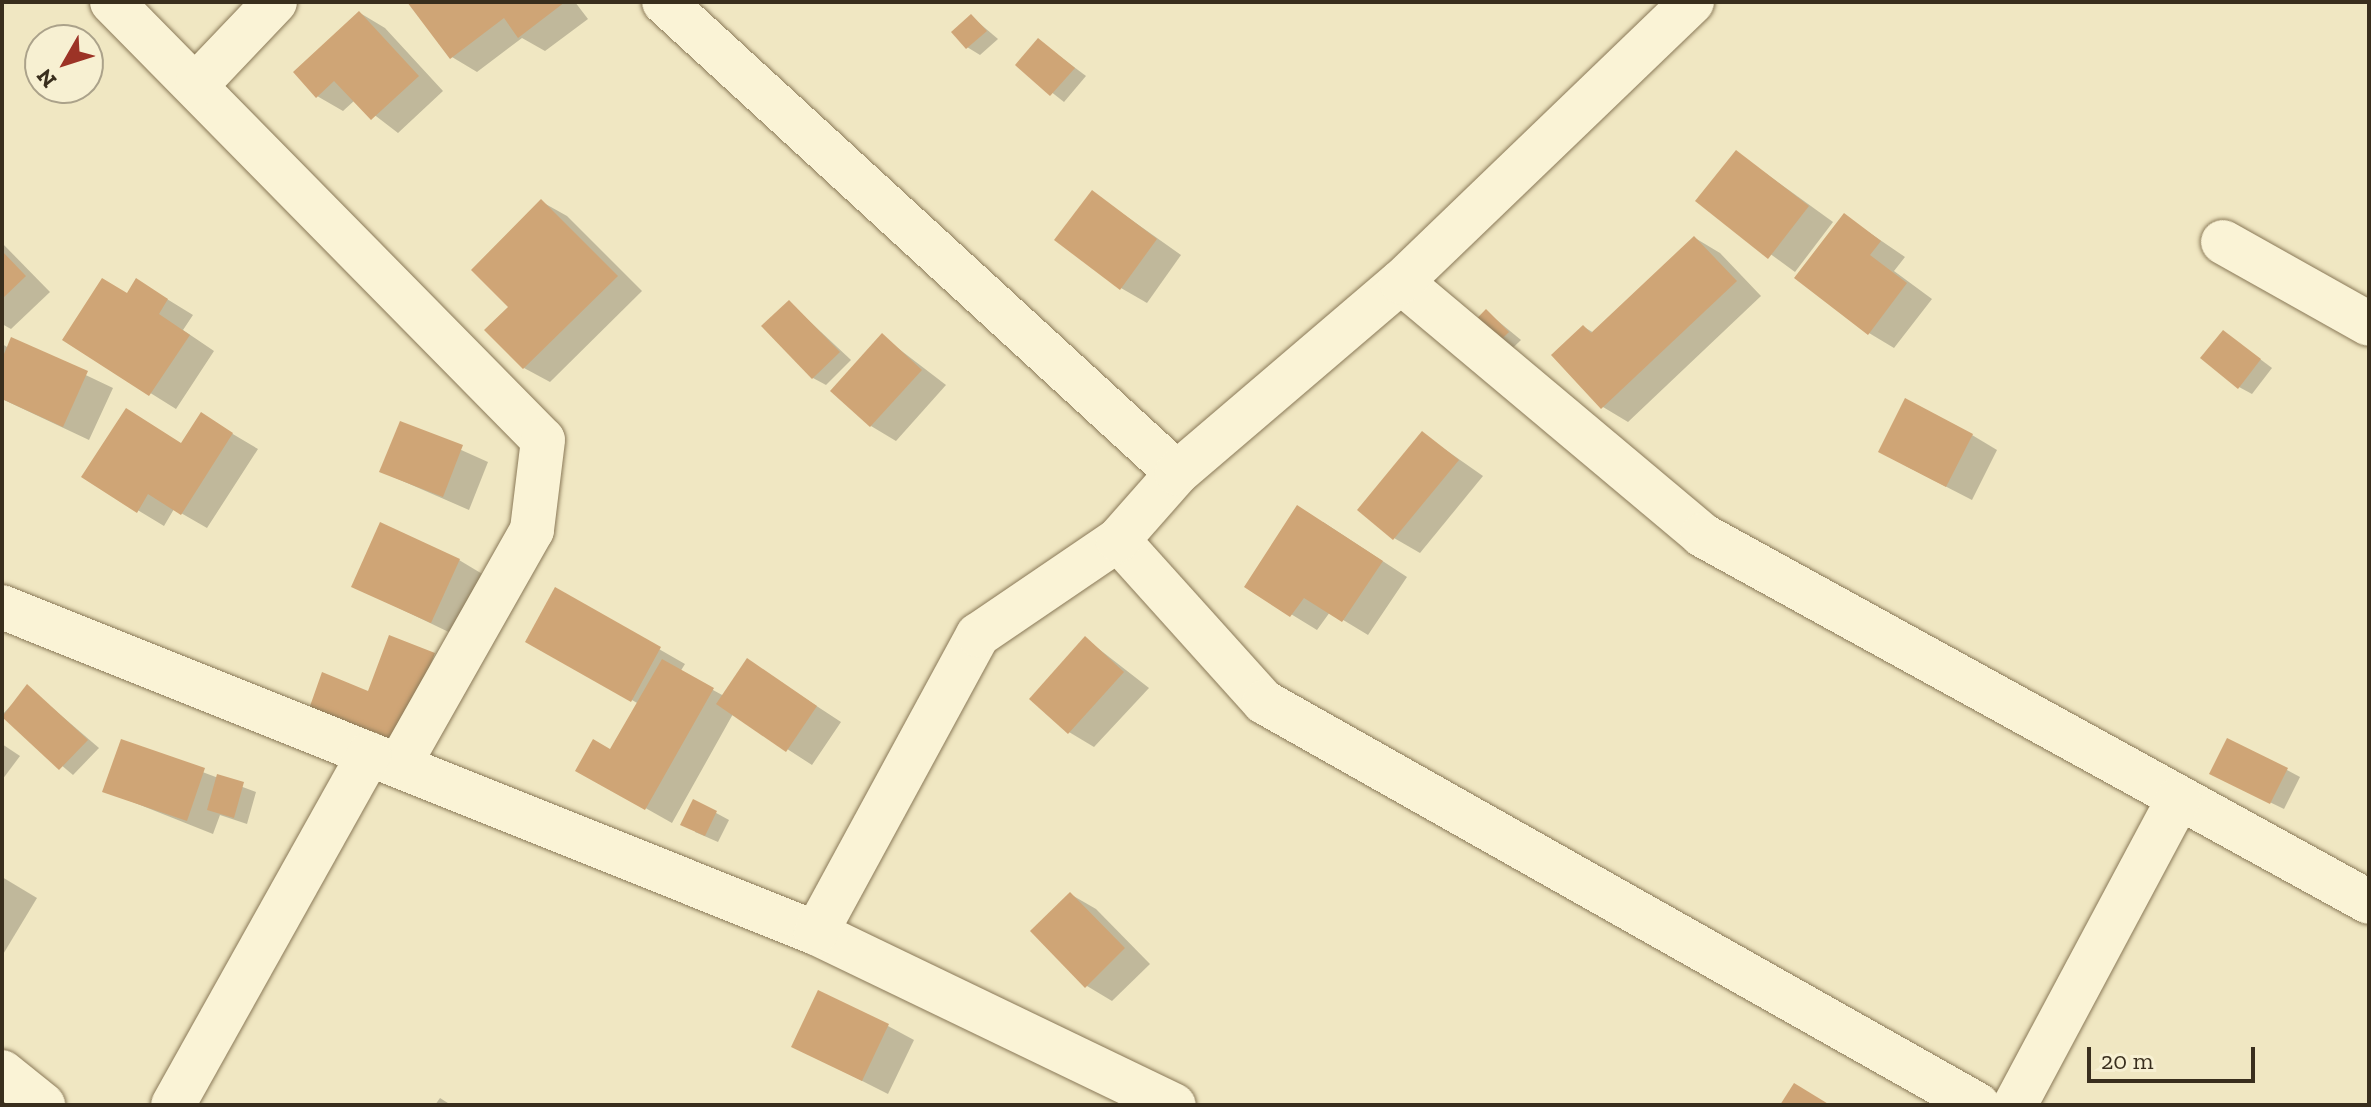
<!DOCTYPE html>
<html>
<head>
<meta charset="utf-8">
<style>
	body { margin:0 }
	#map { position:relative; width:2371px; height:1107px; overflow:hidden; background:#f0e7c2; font-family:"Zilla Slab",serif }
	div>[style] { position:absolute }
	[style*='--x'] { left:calc(var(--x)*1px); top:calc(var(--y)*1px); width:calc(var(--w)*1px); rotate:calc(var(--a)*1deg) }
	.shadow>* { inset:0; background:#0003 }
	.building>* { inset:0; background:#cfa576 }
	.roads { filter:drop-shadow(0 0 2px #8a7958) drop-shadow(0 0 2px #8a7958) }
	.minor>* { height:44px; margin:-22px; padding:0 22px; transform-origin:22px; border-radius:22px; background:#faf3d6 }
	span { translate:-50% -50%; white-space:nowrap; text-align:center; line-height:1.15; -webkit-text-stroke:6px #f7f0d2; paint-order:stroke }
	.frame { position:absolute; inset:0; border:4px solid #392e1d; pointer-events:none }
	.north { position:absolute; left:24px; top:24px; width:80px; height:80px; box-sizing:border-box; background:#f7f0d2; border:2px solid #aba28a; border-radius:50%; rotate:231deg; font-size:22px; font-weight:700; line-height:32px; text-align:center; color:#392e1d }
	.north::after { content:''; display:block; margin:auto; width:28px; height:36px; background:#9c3326; clip-path:polygon(50% 0,100% 100%,50% 72%,0 100%) }
	.scale { position:absolute; left:2087px; top:1047px; width:168px; height:36px; box-sizing:border-box; border:4px solid #392e1d; border-top:0; padding-left:10px; font-size:24px; line-height:28px; white-space:nowrap; color:#392e1d; -webkit-text-stroke:6px #f7f0d2; paint-order:stroke }
</style>
</head>
<body>
<div id="map">
	<div class="shadow">
		<i style="clip-path:polygon(410px 2px,575px 2px,588px 19px,545px 51px,522px 38px,477px 72px,452px 57px)"></i>
		<i style="clip-path:polygon(360px 13px,385px 28px,443px 91px,398px 133px,355px 100px,343px 111px,317px 96px)"></i>
		<i style="clip-path:polygon(972px 17px,998px 39px,980px 55px,967px 47px)"></i>
		<i style="clip-path:polygon(1038px 40px,1086px 76px,1064px 102px,1017px 65px)"></i>
		<i style="clip-path:polygon(1736px 152px,1833px 222px,1795px 272px,1698px 201px)"></i>
		<i style="clip-path:polygon(1092px 192px,1181px 255px,1147px 303px,1121px 288px)"></i>
		<i style="clip-path:polygon(542px 202px,567px 216px,642px 291px,550px 382px,524px 368px)"></i>
		<i style="clip-path:polygon(1845px 216px,1905px 257px,1894px 271px,1932px 299px,1894px 348px,1869px 333px)"></i>
		<i style="clip-path:polygon(1695px 238px,1720px 253px,1761px 296px,1628px 422px,1603px 407px,1584px 327px,1594px 333px)"></i>
		<i style="clip-path:polygon(2px 243px,50px 292px,11px 329px,2px 324px)"></i>
		<i style="clip-path:polygon(128px 295px,162px 296px,193px 315px,183px 330px,214px 351px,176px 409px,64px 339px)"></i>
		<i style="clip-path:polygon(790px 303px,851px 360px,826px 385px,813px 378px)"></i>
		<i style="clip-path:polygon(1487px 312px,1521px 340px,1497px 363px)"></i>
		<i style="clip-path:polygon(2224px 332px,2272px 368px,2252px 394px,2239px 387px)"></i>
		<i style="clip-path:polygon(882px 336px,946px 385px,896px 441px,871px 426px)"></i>
		<i style="clip-path:polygon(12px 340px,113px 388px,89px 440px,2px 399px,2px 344px,9px 348px)"></i>
		<i style="clip-path:polygon(401px 423px,488px 462px,469px 510px,382px 472px)"></i>
		<i style="clip-path:polygon(226px 430px,258px 449px,207px 528px,174px 509px,164px 526px,83px 477px)"></i>
		<i style="clip-path:polygon(1423px 434px,1483px 476px,1420px 553px,1394px 538px)"></i>
		<i style="clip-path:polygon(1972px 435px,1997px 450px,1972px 500px,1906px 466px)"></i>
		<i style="clip-path:polygon(1323px 522px,1407px 577px,1368px 635px,1330px 612px,1317px 630px,1247px 587px)"></i>
		<i style="clip-path:polygon(459px 560px,484px 575px,457px 636px,353px 586px)"></i>
		<i style="clip-path:polygon(556px 590px,685px 664px,680px 672px,724px 696px,748px 661px,841px 722px,812px 765px,733px 714px,672px 823px,578px 770px,611px 752px,639px 704px,527px 641px)"></i>
		<i style="clip-path:polygon(1086px 639px,1149px 688px,1094px 747px,1069px 732px)"></i>
		<i style="clip-path:polygon(28px 687px,99px 748px,73px 775px,2px 715px)"></i>
		<i style="clip-path:polygon(122px 742px,256px 792px,247px 824px,220px 815px,213px 834px,105px 791px)"></i>
		<i style="clip-path:polygon(2px 744px,20px 756px,2px 780px)"></i>
		<i style="clip-path:polygon(2287px 770px,2300px 777px,2284px 809px,2224px 780px)"></i>
		<i style="clip-path:polygon(694px 801px,729px 820px,718px 842px,695px 832px)"></i>
		<i style="clip-path:polygon(2px 877px,37px 898px,2px 956px)"></i>
		<i style="clip-path:polygon(1070px 894px,1096px 909px,1150px 964px,1112px 1001px,1087px 986px)"></i>
		<i style="clip-path:polygon(888px 1026px,914px 1040px,888px 1094px,793px 1046px)"></i>
		<i style="clip-path:polygon(440px 1098px,451px 1105px,435px 1105px)"></i>
	</div>
	<div class="building">
		<i style="clip-path:polygon(407px 2px,565px 2px,518px 38px,504px 18px,450px 59px)"></i>
		<i style="clip-path:polygon(359px 11px,419px 76px,371px 120px,334px 81px,316px 98px,293px 72px)"></i>
		<i style="clip-path:polygon(971px 14px,987px 31px,966px 49px,951px 32px)"></i>
		<i style="clip-path:polygon(1038px 38px,1075px 68px,1050px 96px,1015px 65px)"></i>
		<i style="clip-path:polygon(1736px 150px,1809px 206px,1768px 259px,1695px 201px)"></i>
		<i style="clip-path:polygon(1092px 190px,1157px 239px,1120px 290px,1054px 240px)"></i>
		<i style="clip-path:polygon(541px 199px,618px 276px,523px 369px,484px 330px,508px 307px,471px 270px)"></i>
		<i style="clip-path:polygon(1844px 213px,1881px 241px,1870px 255px,1907px 283px,1868px 335px,1794px 278px)"></i>
		<i style="clip-path:polygon(1694px 236px,1737px 281px,1601px 409px,1551px 355px,1583px 325px,1591px 333px)"></i>
		<i style="clip-path:polygon(2px 251px,26px 276px,2px 299px)"></i>
		<i style="clip-path:polygon(102px 278px,127px 293px,136px 278px,168px 299px,159px 314px,190px 335px,149px 396px,62px 340px)"></i>
		<i style="clip-path:polygon(789px 300px,840px 352px,812px 379px,761px 326px)"></i>
		<i style="clip-path:polygon(1486px 309px,1509px 332px,1483px 357px,1460px 336px)"></i>
		<i style="clip-path:polygon(2223px 330px,2261px 359px,2238px 389px,2200px 358px)"></i>
		<i style="clip-path:polygon(882px 333px,922px 370px,870px 427px,830px 391px)"></i>
		<i style="clip-path:polygon(11px 337px,88px 371px,63px 427px,2px 399px,2px 359px)"></i>
		<i style="clip-path:polygon(1905px 398px,1973px 434px,1946px 487px,1878px 452px)"></i>
		<i style="clip-path:polygon(126px 408px,181px 443px,201px 412px,233px 433px,181px 515px,148px 494px,137px 513px,81px 477px)"></i>
		<i style="clip-path:polygon(400px 421px,463px 445px,443px 497px,379px 472px)"></i>
		<i style="clip-path:polygon(1422px 431px,1459px 460px,1393px 540px,1357px 510px)"></i>
		<i style="clip-path:polygon(1297px 505px,1383px 561px,1342px 622px,1304px 598px,1290px 617px,1244px 587px)"></i>
		<i style="clip-path:polygon(380px 522px,460px 559px,431px 623px,351px 587px)"></i>
		<i style="clip-path:polygon(555px 587px,661px 647px,631px 702px,525px 642px)"></i>
		<i style="clip-path:polygon(389px 635px,435px 653px,400px 744px,309px 709px,322px 672px,368px 691px)"></i>
		<i style="clip-path:polygon(1085px 636px,1124px 672px,1068px 734px,1029px 699px)"></i>
		<i style="clip-path:polygon(747px 658px,817px 706px,786px 752px,716px 704px)"></i>
		<i style="clip-path:polygon(662px 659px,714px 688px,645px 810px,575px 771px,593px 739px,610px 749px)"></i>
		<i style="clip-path:polygon(27px 684px,88px 740px,59px 770px,2px 717px)"></i>
		<i style="clip-path:polygon(2227px 738px,2288px 768px,2270px 804px,2209px 774px)"></i>
		<i style="clip-path:polygon(121px 739px,205px 768px,187px 821px,102px 792px)"></i>
		<i style="clip-path:polygon(217px 774px,244px 782px,234px 818px,207px 810px)"></i>
		<i style="clip-path:polygon(693px 799px,717px 811px,705px 836px,680px 825px)"></i>
		<i style="clip-path:polygon(1070px 892px,1125px 948px,1085px 988px,1030px 931px)"></i>
		<i style="clip-path:polygon(818px 990px,889px 1024px,862px 1081px,791px 1047px)"></i>
		<i style="clip-path:polygon(1794px 1083px,1830px 1105px,1780px 1105px)"></i>
	</div>
	<div class="roads">
		<div class="minor">
			<i style="--x:112;--y:2;--w:614;--a:45.46"></i>
			<i style="--x:543;--y:440;--w:91;--a:97"></i>
			<i style="--x:532;--y:530;--w:266;--a:119.5"></i>
			<i style="--x:664;--y:2;--w:696;--a:42.56"></i>
			<i style="--x:197;--y:84;--w:113;--a:-46.4"></i>
			<i style="--x:2223;--y:242;--w:167;--a:29.3"></i>
			<i style="--x:1401;--y:282;--w:393;--a:40"></i>
			<i style="--x:1702;--y:535;--w:761;--a:28.82"></i>
			<i style="--x:1118;--y:540;--w:218;--a:48"></i>
			<i style="--x:1264;--y:702;--w:820;--a:29.44"></i>
			<i style="--x:2;--y:607;--w:877;--a:21.83"></i>
			<i style="--x:816;--y:933;--w:397;--a:25.7"></i>
			<i style="--x:816;--y:933;--w:339;--a:-61.5"></i>
			<i style="--x:978;--y:635;--w:169;--a:-34.2"></i>
			<i style="--x:1118;--y:540;--w:89;--a:-48.6"></i>
			<i style="--x:1177;--y:473;--w:294;--a:-40.5"></i>
			<i style="--x:1401;--y:282;--w:404;--a:-43.9"></i>
			<i style="--x:2;--y:1072;--w:53;--a:38.8"></i>
			<i style="--x:173;--y:1105;--w:402;--a:-60.8"></i>
			<i style="--x:2015;--y:1105;--w:348;--a:-61.9"></i>
		</div>
	</div>
	<div class="frame"></div>
	<div class="north">N</div>
	<div class="scale">20 m</div>
</div>
</body>
</html>
